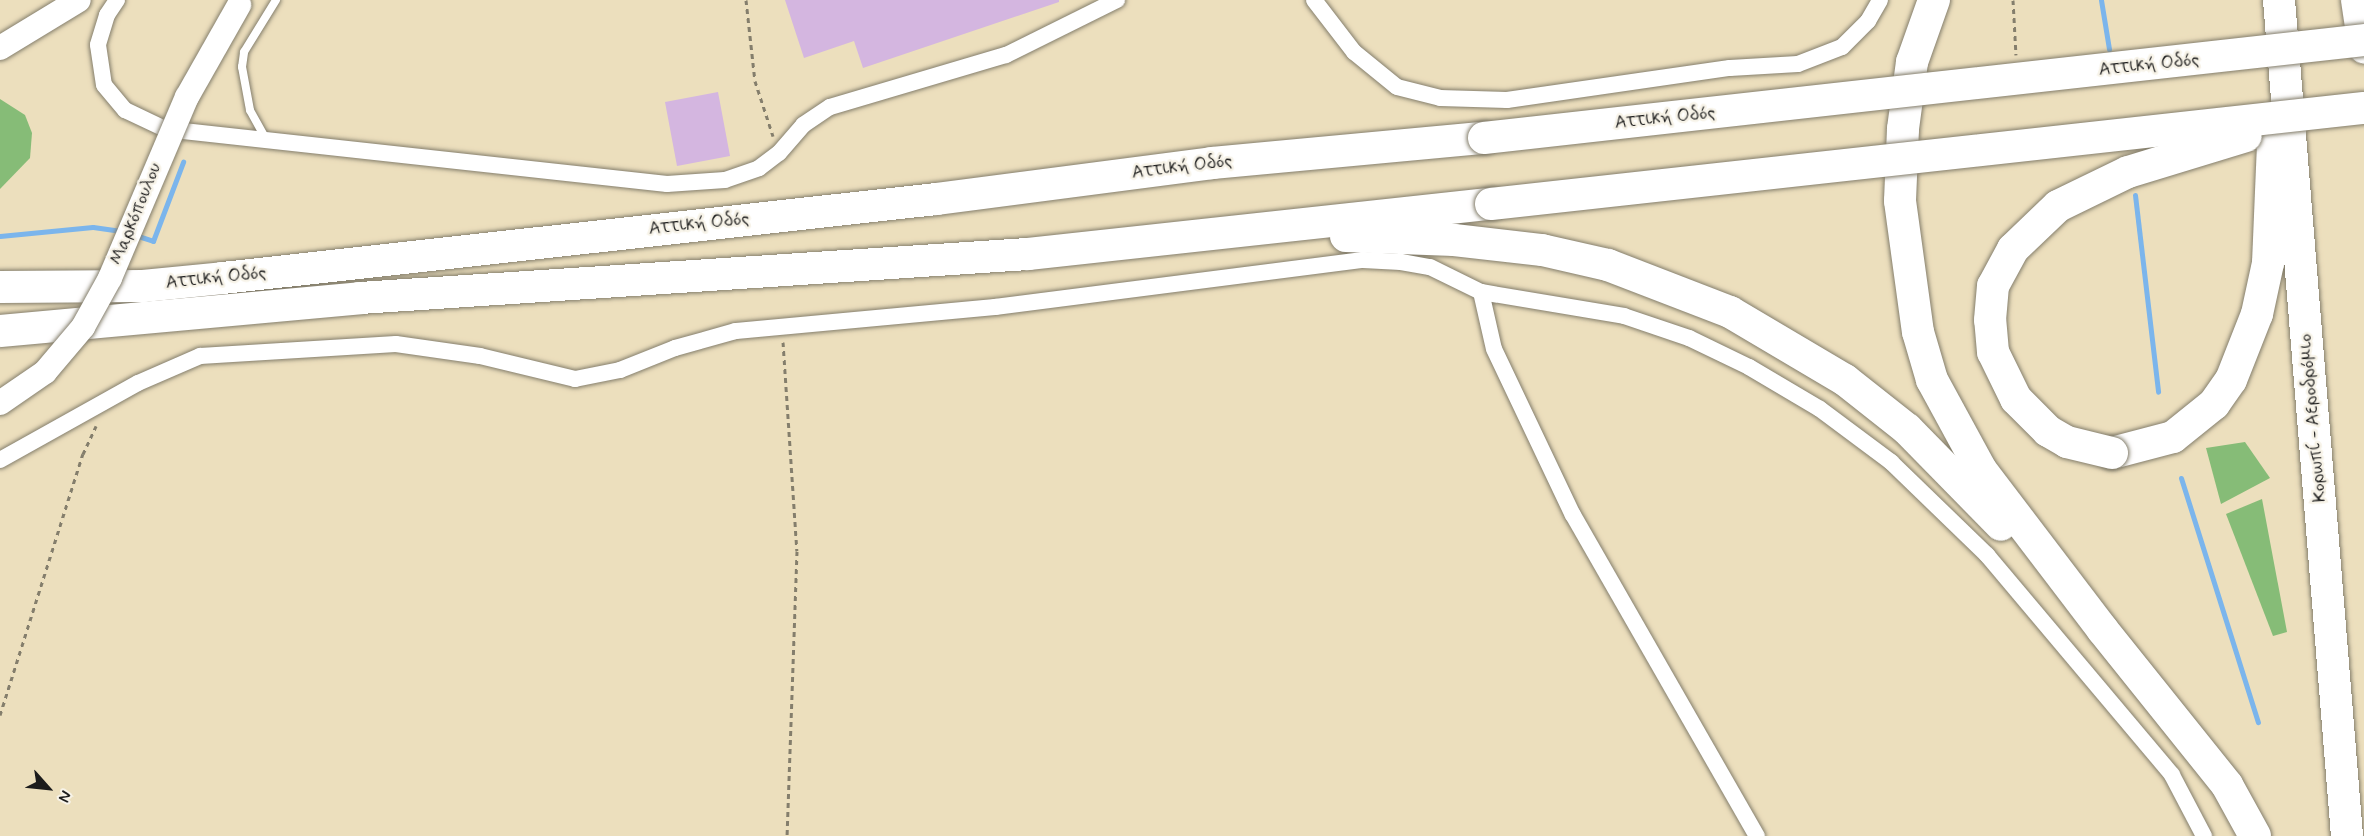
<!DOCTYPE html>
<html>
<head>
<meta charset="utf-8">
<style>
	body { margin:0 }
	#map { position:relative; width:2364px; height:836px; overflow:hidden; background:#ecdfbd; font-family:Mynerve,sans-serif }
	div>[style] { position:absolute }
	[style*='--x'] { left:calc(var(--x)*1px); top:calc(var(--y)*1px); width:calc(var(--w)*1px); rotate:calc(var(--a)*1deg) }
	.forest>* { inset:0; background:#86bc77 }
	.stream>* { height:5px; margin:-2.5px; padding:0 2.5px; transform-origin:2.5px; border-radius:2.5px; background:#7bb5ec }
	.building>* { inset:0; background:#d4b6e0 }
	.path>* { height:3px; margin-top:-1.5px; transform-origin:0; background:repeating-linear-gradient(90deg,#847e6c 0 4.5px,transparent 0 9px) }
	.roads { filter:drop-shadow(0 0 2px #847e6c) drop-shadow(0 0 2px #847e6c) }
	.service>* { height:8px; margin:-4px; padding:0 4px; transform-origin:4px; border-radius:4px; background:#fff }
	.minor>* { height:16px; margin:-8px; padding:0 8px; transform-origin:8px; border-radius:8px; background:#fff }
	.secondary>* { height:24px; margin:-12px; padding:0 12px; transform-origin:12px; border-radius:12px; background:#fff }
	.motorway>* { height:32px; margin:-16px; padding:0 16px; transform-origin:16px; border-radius:16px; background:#fff }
	.bridges { filter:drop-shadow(0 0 2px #847e6c) drop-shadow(0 0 2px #847e6c) }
	.secondary-bridge>* { height:24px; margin:-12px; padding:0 12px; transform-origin:12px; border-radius:12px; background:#fff }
	.motorway-bridge>* { height:32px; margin:-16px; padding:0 16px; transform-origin:16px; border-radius:16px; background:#fff }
	span { translate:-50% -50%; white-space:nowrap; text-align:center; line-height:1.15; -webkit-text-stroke:5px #f7f3e8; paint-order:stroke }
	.street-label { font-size:18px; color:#1c1c1c }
	.north { position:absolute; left:18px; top:758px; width:60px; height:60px; -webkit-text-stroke:4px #f7f3e8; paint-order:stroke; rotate:117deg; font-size:16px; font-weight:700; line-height:24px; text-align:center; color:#1c1c1c }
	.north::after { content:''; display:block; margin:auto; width:21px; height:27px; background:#1c1c1c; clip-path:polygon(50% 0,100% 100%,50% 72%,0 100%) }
</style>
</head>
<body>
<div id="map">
	<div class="forest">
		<i style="clip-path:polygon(0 99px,25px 115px,32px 133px,30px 158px,0 189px)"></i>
		<i style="clip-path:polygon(2245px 442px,2270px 478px,2221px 504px,2206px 448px)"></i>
		<i style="clip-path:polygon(2262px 499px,2287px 632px,2273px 636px,2226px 514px)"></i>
	</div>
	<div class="stream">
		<i style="--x:2101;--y:0;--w:50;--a:80.7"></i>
		<i style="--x:2135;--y:195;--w:198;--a:83.3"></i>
		<i style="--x:135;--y:235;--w:19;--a:18"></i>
		<i style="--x:153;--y:241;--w:85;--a:-69.2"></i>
		<i style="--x:0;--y:236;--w:93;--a:-5.5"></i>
		<i style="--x:93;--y:227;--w:30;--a:8"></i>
		<i style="--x:2181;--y:478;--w:256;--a:72.5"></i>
	</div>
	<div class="building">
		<i style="clip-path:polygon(785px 0,1059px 0,1059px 2px,863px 68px,854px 41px,804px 58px)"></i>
		<i style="clip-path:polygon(718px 92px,730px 156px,677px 166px,665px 102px)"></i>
	</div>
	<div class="path">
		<i style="--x:746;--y:0;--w:81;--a:83.7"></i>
		<i style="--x:755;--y:81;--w:58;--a:71.9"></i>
		<i style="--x:2013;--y:0;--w:55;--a:86.9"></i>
		<i style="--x:783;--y:342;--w:209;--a:86.2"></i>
		<i style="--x:797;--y:551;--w:285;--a:92"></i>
		<i style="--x:0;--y:715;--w:274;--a:-72.4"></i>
		<i style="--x:83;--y:454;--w:31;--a:-65"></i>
	</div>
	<div class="roads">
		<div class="service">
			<i style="--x:267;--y:141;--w:35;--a:-119"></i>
			<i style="--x:250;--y:110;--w:44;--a:-100.5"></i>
			<i style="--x:242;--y:67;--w:15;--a:-82"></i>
			<i style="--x:244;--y:52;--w:61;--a:-58.4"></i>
		</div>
		<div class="minor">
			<i style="--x:117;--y:0;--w:18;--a:124"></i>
			<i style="--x:107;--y:15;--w:31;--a:107"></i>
			<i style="--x:98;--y:45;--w:40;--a:81.5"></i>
			<i style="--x:104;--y:85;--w:33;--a:50"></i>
			<i style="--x:125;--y:110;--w:44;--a:25.4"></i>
			<i style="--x:165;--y:129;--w:505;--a:6.25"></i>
			<i style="--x:667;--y:184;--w:58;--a:-3.9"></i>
			<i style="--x:725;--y:180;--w:36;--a:-19"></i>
			<i style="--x:759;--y:168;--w:25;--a:-37"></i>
			<i style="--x:779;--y:153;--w:37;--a:-49"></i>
			<i style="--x:803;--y:125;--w:32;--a:-34"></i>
			<i style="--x:830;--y:107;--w:184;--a:-16.5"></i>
			<i style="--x:1006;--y:55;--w:124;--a:-26.4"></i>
			<i style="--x:1314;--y:0;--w:66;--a:52.4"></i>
			<i style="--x:1354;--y:52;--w:55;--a:39.1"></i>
			<i style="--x:1397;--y:87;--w:44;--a:14.3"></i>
			<i style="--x:1440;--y:98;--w:67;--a:1.7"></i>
			<i style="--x:1507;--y:100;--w:225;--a:-8.2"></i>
			<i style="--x:1730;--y:68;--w:68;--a:-3.4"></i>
			<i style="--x:1798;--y:64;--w:47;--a:-21.1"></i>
			<i style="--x:1842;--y:47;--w:37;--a:-45"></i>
			<i style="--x:1868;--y:21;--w:24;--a:-60"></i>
			<i style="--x:1481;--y:292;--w:58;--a:77.2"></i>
			<i style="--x:1494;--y:349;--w:184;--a:64.6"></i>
			<i style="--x:1573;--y:515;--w:370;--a:60.2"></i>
			<i style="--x:0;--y:460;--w:158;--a:-29.2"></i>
			<i style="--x:138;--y:383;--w:68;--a:-23.5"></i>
			<i style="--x:200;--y:356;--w:196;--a:-3.5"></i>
			<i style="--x:396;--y:344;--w:85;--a:8.1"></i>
			<i style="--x:480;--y:356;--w:98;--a:13.6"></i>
			<i style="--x:575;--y:379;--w:46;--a:-11.3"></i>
			<i style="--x:620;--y:370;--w:59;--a:-21.8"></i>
			<i style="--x:675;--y:348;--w:63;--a:-15.6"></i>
			<i style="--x:736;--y:331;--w:260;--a:-5.3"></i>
			<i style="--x:995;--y:307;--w:371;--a:-7.3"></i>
			<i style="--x:1363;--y:260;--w:38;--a:3"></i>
			<i style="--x:1401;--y:262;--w:29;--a:10"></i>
			<i style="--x:1430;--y:267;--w:57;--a:26.1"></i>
			<i style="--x:1481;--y:292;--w:145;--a:9.5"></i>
			<i style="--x:1624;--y:316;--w:69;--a:18.7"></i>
			<i style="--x:1689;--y:338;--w:67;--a:25.8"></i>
			<i style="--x:1749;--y:367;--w:82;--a:30.6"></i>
			<i style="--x:1820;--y:409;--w:89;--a:36.7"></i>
			<i style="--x:1891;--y:462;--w:134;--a:44.1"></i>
			<i style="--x:1987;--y:555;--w:287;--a:49.9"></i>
			<i style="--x:2172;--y:775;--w:69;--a:62.3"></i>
		</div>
		<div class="secondary">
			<i style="--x:0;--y:48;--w:92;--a:-31.3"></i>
		</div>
		<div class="motorway">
			<i style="--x:1934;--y:0;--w:66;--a:109.5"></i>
			<i style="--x:1912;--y:62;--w:68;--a:97.7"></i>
			<i style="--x:1903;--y:129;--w:72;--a:92.4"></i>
			<i style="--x:1900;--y:201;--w:132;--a:82.2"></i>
			<i style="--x:1918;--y:332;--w:50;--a:73.7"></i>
			<i style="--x:1932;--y:380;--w:102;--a:61.4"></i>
			<i style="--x:1981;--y:470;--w:200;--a:52.7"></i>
			<i style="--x:2102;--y:629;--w:200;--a:51.3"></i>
			<i style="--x:2227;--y:785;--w:58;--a:61.2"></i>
			<i style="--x:2279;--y:0;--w:839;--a:85.35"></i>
			<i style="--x:2357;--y:0;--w:48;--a:81.5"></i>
			<i style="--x:1346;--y:236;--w:108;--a:2.1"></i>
			<i style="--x:1454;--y:240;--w:89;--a:6.5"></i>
			<i style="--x:1542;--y:250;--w:68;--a:12.8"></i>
			<i style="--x:1608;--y:265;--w:131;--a:21.1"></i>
			<i style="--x:1730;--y:312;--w:134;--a:30.6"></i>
			<i style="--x:1845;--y:380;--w:79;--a:38.3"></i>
			<i style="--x:1907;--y:429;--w:134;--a:45.6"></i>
			<i style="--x:0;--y:287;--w:143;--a:-0.4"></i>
			<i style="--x:143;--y:286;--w:80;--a:-5.7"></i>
			<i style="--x:223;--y:278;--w:717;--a:-6.32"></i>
			<i style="--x:936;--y:199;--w:278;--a:-7.4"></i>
			<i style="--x:1212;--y:163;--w:273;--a:-5.3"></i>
			<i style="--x:0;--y:331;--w:362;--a:-5.2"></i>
			<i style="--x:360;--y:298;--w:669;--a:-3.77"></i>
			<i style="--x:1028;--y:254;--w:466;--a:-6.2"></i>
			<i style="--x:2112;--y:453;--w:63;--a:-14.7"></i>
			<i style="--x:2173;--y:437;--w:53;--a:-38.8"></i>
			<i style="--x:2214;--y:404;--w:29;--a:-55"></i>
			<i style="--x:2231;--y:380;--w:71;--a:-68.5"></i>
			<i style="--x:2257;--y:314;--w:52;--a:-77.8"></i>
			<i style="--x:2268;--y:263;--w:118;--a:-87.6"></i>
		</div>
	</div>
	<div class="bridges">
		<div class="secondary-bridge">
			<i style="--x:0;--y:403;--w:55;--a:-34.6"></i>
			<i style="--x:45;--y:372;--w:59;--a:-49.8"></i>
			<i style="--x:83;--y:327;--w:56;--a:-61.1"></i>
			<i style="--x:110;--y:278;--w:197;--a:-67"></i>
			<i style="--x:187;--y:97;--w:106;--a:-60.5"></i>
		</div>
		<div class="motorway-bridge">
			<i style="--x:1484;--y:138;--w:885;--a:-6.35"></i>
			<i style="--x:1491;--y:204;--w:878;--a:-6.28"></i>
			<i style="--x:2112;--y:453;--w:46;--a:-166.3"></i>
			<i style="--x:2067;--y:442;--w:22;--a:-150"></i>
			<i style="--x:2048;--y:431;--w:45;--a:-135"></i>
			<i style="--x:2016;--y:399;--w:52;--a:-116.1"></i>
			<i style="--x:1993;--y:352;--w:32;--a:-95"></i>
			<i style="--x:1990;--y:320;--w:34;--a:-85"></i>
			<i style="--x:1993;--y:286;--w:42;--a:-61.6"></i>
			<i style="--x:2013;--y:249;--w:62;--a:-43.7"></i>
			<i style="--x:2058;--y:206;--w:78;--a:-25.9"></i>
			<i style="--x:2128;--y:172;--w:123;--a:-17"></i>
		</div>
	</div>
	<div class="street-label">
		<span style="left:2149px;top:65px;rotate:-6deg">Αττική Οδός</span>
		<span style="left:1665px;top:118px;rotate:-6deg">Αττική Οδός</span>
		<span style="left:1182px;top:167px;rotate:-7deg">Αττική Οδός</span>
		<span style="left:136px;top:214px;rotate:-68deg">Μαρκόπουλου</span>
		<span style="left:699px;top:224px;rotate:-6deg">Αττική Οδός</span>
		<span style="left:216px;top:278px;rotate:-6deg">Αττική Οδός</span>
		<span style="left:2313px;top:418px;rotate:-95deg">Κορωπί - Αεροδρόμιο</span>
	</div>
	<div class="north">N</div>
</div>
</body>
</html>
